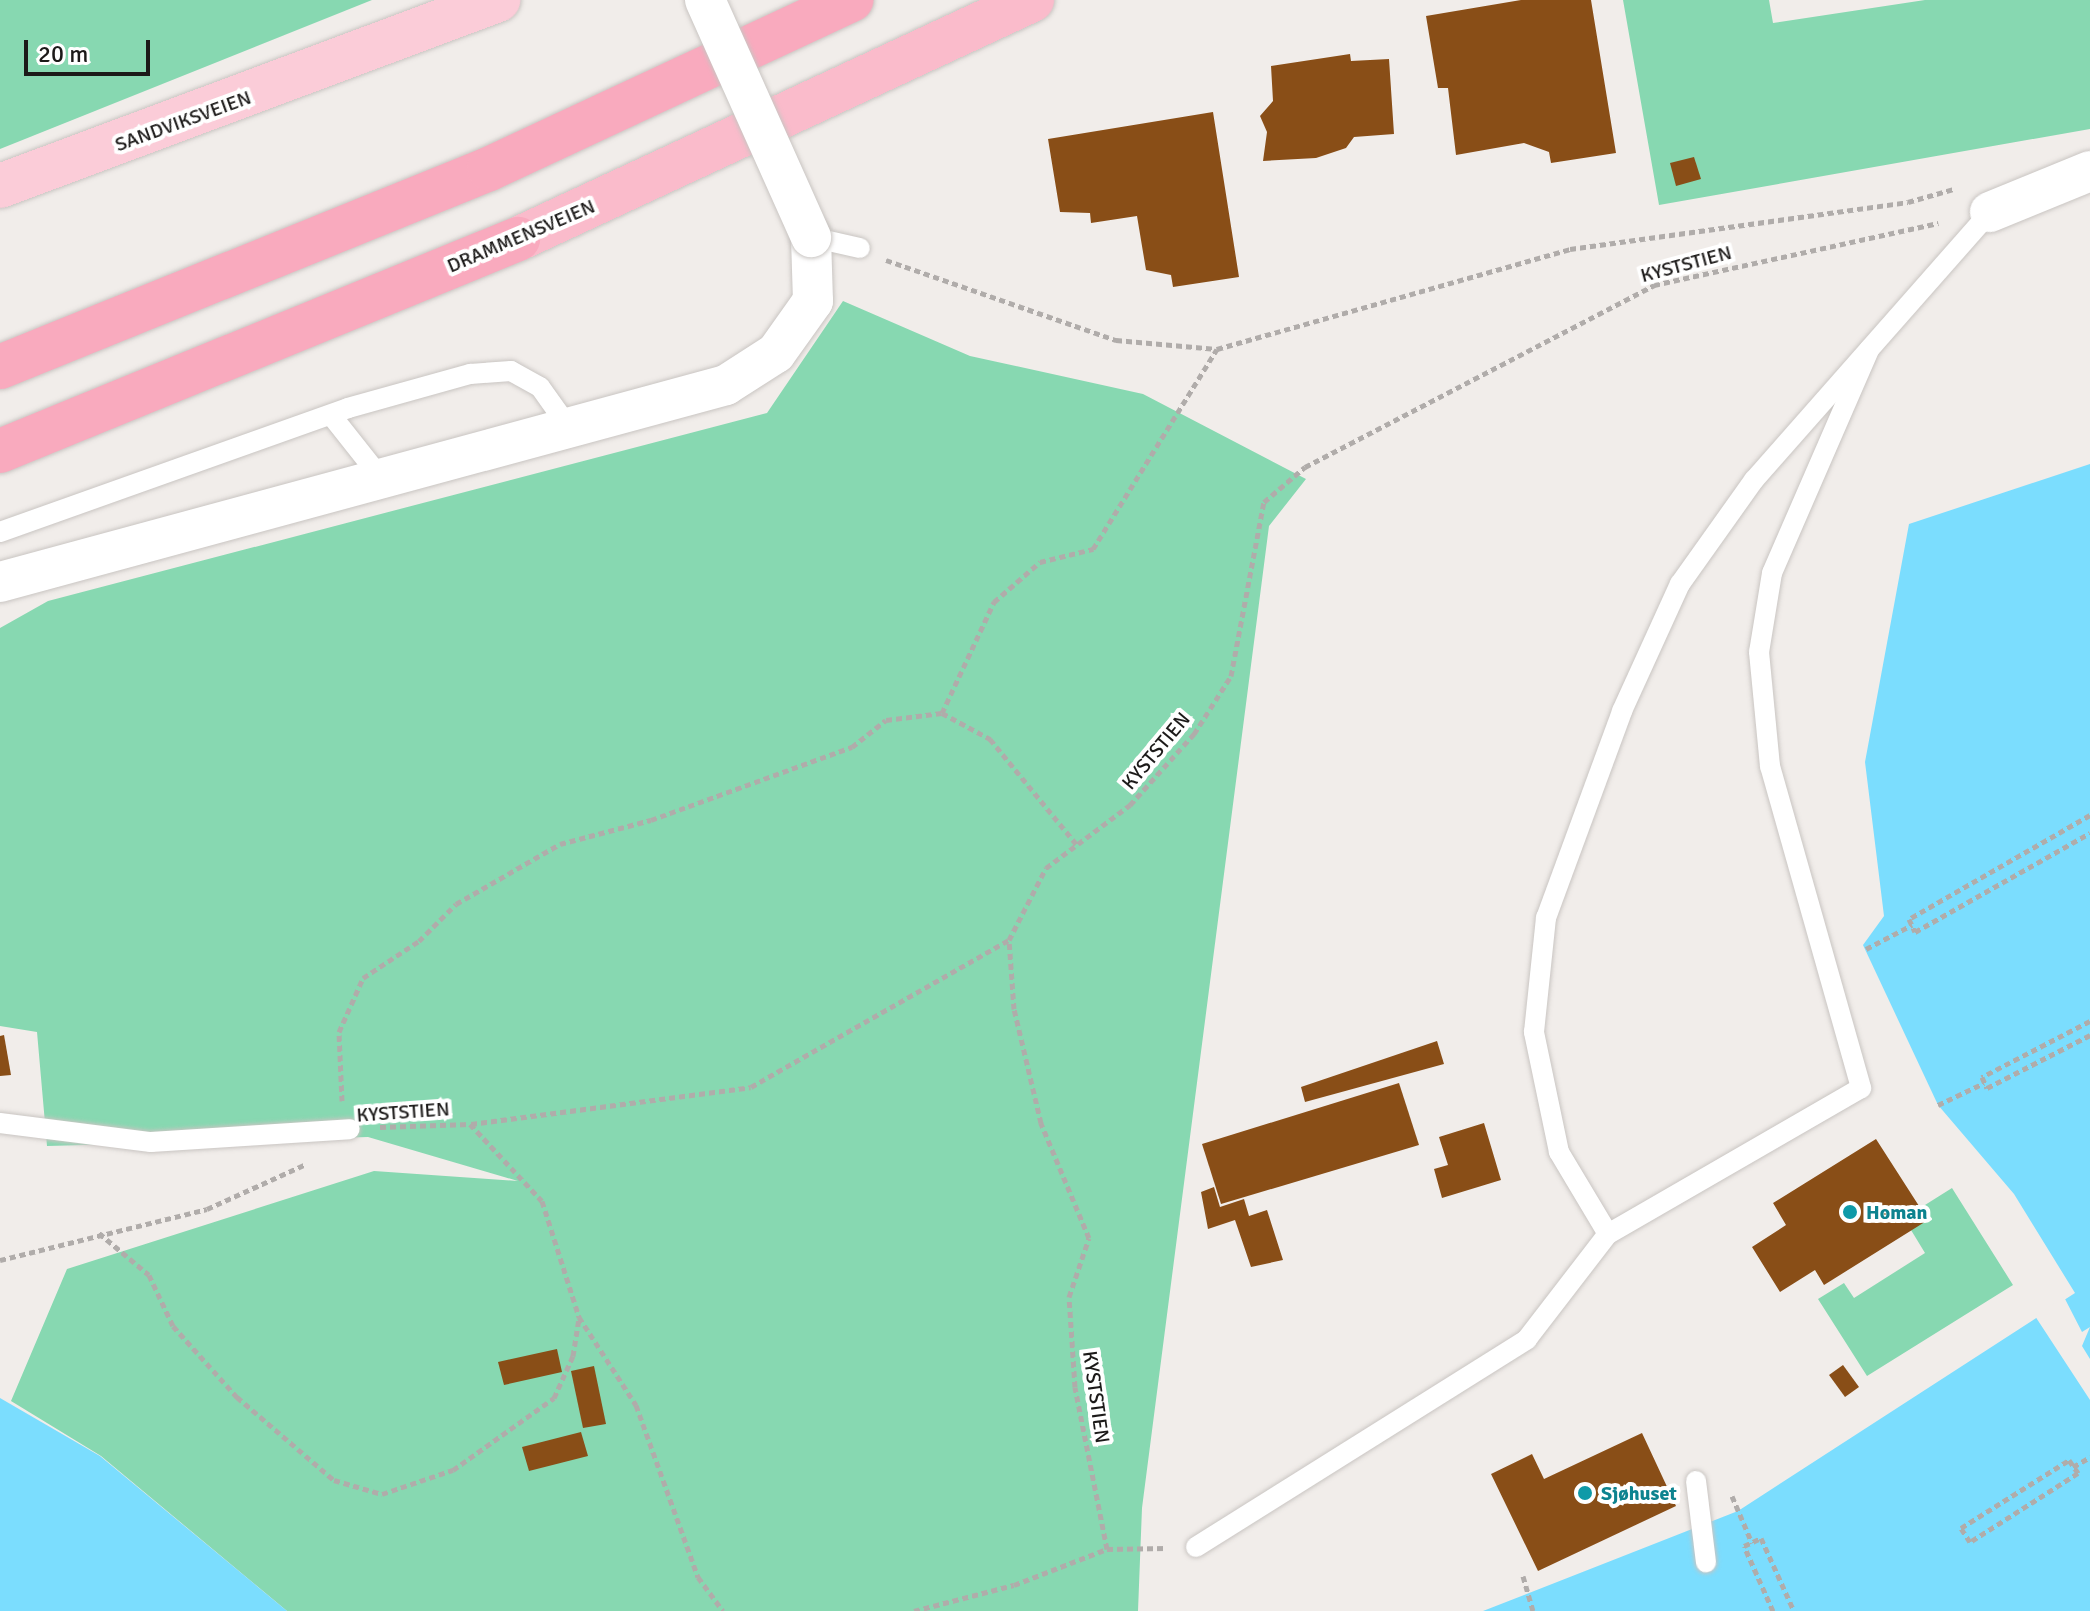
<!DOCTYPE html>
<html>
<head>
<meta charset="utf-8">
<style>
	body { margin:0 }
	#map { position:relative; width:2090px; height:1611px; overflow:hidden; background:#f1edea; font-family:Signika,sans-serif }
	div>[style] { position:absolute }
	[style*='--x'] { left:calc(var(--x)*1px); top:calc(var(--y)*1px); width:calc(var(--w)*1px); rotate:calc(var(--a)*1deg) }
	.green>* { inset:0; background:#87d8b1 }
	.water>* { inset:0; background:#7bddfe }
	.pier>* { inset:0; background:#f1edea }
	.building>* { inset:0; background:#894e17 }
	.path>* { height:5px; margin-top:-2.5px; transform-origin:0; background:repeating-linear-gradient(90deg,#b0acaa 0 6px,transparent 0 10px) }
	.roads { filter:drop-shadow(0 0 2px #c9c5c2) drop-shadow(0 0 2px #c9c5c2) }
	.service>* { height:20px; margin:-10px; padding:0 10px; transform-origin:10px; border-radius:10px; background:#fff }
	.minor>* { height:40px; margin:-20px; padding:0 20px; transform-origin:20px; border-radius:20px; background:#fff }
	.primary>* { height:44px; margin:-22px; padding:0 22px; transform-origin:22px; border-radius:22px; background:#fbccd8 }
	.trunk>* { height:44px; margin:-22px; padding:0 22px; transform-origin:22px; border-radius:22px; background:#fabbcb }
	.motorway>* { height:44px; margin:-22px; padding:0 22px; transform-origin:22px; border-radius:22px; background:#f9aabe }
	.bridges { filter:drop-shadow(0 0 2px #c9c5c2) drop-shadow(0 0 2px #c9c5c2) }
	.minor-bridge>* { height:40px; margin:-20px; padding:0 20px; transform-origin:20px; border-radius:20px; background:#fff }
	.dots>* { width:22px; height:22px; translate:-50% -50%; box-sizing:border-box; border:4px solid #fff; border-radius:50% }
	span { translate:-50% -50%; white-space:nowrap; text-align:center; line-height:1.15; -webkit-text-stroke:8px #fff; paint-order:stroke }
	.street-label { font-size:20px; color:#1c1a19 }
	.culture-label { font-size:20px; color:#0d838f; font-weight:700 }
	.left { translate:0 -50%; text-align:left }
	.scale { position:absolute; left:24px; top:40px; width:126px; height:36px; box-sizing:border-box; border:4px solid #1c1a19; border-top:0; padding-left:10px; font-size:24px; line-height:28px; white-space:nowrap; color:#1c1a19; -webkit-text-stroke:6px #fff; paint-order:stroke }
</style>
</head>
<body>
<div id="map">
	<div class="green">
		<i style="clip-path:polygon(0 0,372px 0,0 149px)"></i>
		<i style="clip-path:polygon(1623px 0,1769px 0,1773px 23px,1925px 0,2090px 0,2090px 129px,1659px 205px)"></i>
		<i style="clip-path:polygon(843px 301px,970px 356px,1143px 394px,1306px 479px,1269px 526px,1142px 1508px,1138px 1611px,287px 1611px,101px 1456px,11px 1401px,67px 1269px,374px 1171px,518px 1181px,368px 1137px,47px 1146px,37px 1032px,0 1026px,0 628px,48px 601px,767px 413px)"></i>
		<i style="clip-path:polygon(1952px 1188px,2013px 1285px,1867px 1376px,1818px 1299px,1844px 1283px,1854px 1298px,1925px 1253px,1911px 1230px,1917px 1210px)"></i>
	</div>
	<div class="water">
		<i style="clip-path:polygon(2090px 464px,2090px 1611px,1483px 1611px,1738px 1511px,2075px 1293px,2014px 1194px,1938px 1105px,1863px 945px,1884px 916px,1865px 762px,1909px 524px)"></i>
		<i style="clip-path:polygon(0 1398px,100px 1456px,287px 1611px,0 1611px)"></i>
	</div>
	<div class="pier">
		<i style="clip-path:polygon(2064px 1297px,2082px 1332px,2090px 1327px,2082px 1346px,2090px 1359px,2090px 1400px,2035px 1316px)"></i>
	</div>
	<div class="building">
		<i style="clip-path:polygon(1521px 0,1591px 0,1616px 153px,1551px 163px,1549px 152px,1524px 143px,1456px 155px,1448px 88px,1438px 88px,1426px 16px)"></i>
		<i style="clip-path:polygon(1350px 54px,1351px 61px,1389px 59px,1394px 134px,1354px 137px,1346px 148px,1316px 158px,1263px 161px,1267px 132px,1260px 116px,1273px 101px,1271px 66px)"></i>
		<i style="clip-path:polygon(1213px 112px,1239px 277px,1173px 287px,1171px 275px,1146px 270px,1137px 216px,1091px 223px,1090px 213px,1060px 212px,1048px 139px)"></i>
		<i style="clip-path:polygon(1694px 157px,1701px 179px,1676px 186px,1670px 163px)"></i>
		<i style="clip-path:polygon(4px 1035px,11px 1075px,0 1076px,0 1036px)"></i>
		<i style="clip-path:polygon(1437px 1041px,1444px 1064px,1305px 1102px,1301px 1087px)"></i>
		<i style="clip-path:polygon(1399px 1083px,1419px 1145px,1221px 1204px,1202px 1144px)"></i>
		<i style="clip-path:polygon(1484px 1123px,1501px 1180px,1442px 1198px,1434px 1169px,1448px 1165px,1439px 1137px)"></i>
		<i style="clip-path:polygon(1876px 1139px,1928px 1220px,1824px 1285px,1815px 1270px,1780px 1292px,1752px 1247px,1786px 1225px,1773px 1203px)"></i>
		<i style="clip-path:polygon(1214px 1187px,1220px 1207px,1244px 1199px,1249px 1216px,1267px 1210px,1283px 1260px,1251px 1267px,1235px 1220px,1208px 1229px,1201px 1192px)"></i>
		<i style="clip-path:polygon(557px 1349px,562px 1372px,504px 1385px,498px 1362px)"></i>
		<i style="clip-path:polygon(1843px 1365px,1859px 1387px,1845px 1397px,1829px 1375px)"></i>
		<i style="clip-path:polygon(594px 1366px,606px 1424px,583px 1428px,571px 1371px)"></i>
		<i style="clip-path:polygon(581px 1432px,588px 1456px,529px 1471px,522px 1447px)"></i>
		<i style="clip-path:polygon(1642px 1433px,1676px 1506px,1538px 1571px,1491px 1474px,1532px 1454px,1544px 1479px)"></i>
	</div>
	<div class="path">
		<i style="--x:886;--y:260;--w:244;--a:19.2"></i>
		<i style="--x:1116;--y:340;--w:101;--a:5.1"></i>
		<i style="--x:1217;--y:349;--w:367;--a:-15.8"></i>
		<i style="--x:1570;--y:249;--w:341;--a:-7.9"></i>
		<i style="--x:1908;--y:202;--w:48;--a:-15.8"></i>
		<i style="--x:942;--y:713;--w:55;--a:28.4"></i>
		<i style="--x:990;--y:739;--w:137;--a:50.6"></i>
		<i style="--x:2090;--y:815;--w:209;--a:150.1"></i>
		<i style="--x:1909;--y:919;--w:14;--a:65"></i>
		<i style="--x:1915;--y:932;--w:201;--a:-29.5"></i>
		<i style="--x:1866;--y:949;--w:52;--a:-27.6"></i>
		<i style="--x:2090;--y:1021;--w:122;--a:152.6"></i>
		<i style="--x:1982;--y:1077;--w:12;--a:66"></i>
		<i style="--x:1987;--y:1088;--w:116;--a:-27.2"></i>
		<i style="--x:342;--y:1101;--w:69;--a:-92.5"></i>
		<i style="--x:339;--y:1032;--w:59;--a:-66"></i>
		<i style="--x:363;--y:978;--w:67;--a:-33.5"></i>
		<i style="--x:419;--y:941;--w:52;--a:-45"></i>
		<i style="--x:456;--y:904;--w:120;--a:-30"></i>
		<i style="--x:560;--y:844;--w:94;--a:-14.8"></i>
		<i style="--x:651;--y:820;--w:214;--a:-20"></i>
		<i style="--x:852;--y:747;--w:43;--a:-38.5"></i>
		<i style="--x:886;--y:720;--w:56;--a:-7.1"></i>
		<i style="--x:942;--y:713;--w:123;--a:-64.9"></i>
		<i style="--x:994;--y:602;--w:61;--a:-41"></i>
		<i style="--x:1040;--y:562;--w:55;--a:-13.8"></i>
		<i style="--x:1093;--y:549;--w:235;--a:-58.2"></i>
		<i style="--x:1938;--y:1105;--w:51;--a:-25.6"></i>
		<i style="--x:471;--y:1124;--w:282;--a:-7.5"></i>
		<i style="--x:751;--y:1087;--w:297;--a:-29.7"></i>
		<i style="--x:380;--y:1127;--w:90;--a:-1.9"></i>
		<i style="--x:470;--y:1124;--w:105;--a:46.9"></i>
		<i style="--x:542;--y:1201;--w:122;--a:72.3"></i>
		<i style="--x:579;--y:1317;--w:105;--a:57.1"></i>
		<i style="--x:636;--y:1405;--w:183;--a:70.2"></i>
		<i style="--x:698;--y:1577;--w:42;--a:53.7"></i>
		<i style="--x:99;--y:1233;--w:65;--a:40"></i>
		<i style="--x:149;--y:1275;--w:56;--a:64.8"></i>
		<i style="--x:173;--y:1326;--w:96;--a:48"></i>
		<i style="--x:237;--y:1397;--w:128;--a:40.6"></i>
		<i style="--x:334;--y:1480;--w:50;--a:16.3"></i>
		<i style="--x:382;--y:1494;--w:75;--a:-18.7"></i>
		<i style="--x:453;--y:1470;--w:124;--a:-35.5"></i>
		<i style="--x:554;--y:1398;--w:46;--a:-65.7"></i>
		<i style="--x:573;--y:1356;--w:38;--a:-81"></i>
		<i style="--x:0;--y:1260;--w:213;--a:-13.8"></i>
		<i style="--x:207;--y:1209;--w:107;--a:-24.4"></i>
		<i style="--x:2069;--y:1460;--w:16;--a:55"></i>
		<i style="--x:2078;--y:1473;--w:128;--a:147.4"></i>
		<i style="--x:1970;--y:1542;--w:17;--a:-123"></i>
		<i style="--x:1961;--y:1528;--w:128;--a:-32.2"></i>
		<i style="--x:2073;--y:1467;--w:20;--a:-30"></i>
		<i style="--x:1732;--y:1496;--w:51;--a:66.9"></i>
		<i style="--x:1107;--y:1549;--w:60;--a:-1"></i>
		<i style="--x:1523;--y:1576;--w:36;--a:74"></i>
		<i style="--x:914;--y:1611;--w:103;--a:-14.6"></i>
		<i style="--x:1014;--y:1585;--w:100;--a:-21.2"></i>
		<i style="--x:1107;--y:1549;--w:165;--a:-101.2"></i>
		<i style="--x:1075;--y:1387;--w:90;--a:-93.8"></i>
		<i style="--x:1069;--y:1297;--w:62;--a:-71.3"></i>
		<i style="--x:1089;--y:1238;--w:125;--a:-112.7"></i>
		<i style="--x:1041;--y:1123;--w:117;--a:-103.3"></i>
		<i style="--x:1014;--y:1009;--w:69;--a:-94.1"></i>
		<i style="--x:1009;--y:940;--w:81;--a:-62.8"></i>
		<i style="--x:1046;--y:868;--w:105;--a:-36.9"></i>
		<i style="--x:1130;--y:805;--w:96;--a:-48"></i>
		<i style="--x:1194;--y:734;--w:69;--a:-57.5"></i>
		<i style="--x:1231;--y:676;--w:177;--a:-79.3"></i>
		<i style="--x:1264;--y:502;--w:54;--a:-40.5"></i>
		<i style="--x:1305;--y:467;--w:394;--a:-27.5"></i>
		<i style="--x:1654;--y:285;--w:291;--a:-12.3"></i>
		<i style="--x:1773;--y:1611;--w:71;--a:-114"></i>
		<i style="--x:1744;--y:1546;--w:19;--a:-25"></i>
		<i style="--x:1761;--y:1538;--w:80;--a:65.7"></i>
	</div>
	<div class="roads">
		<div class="service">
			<i style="--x:811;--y:237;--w:50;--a:12.7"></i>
			<i style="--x:1869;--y:350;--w:243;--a:113.5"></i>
			<i style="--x:1772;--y:573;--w:80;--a:99.3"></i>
			<i style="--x:1759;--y:652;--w:115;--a:84.5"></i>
			<i style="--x:1770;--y:766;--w:335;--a:74.2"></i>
			<i style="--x:1861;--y:1088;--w:292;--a:150"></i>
			<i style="--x:1608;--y:1234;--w:96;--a:-120.9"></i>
			<i style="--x:1559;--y:1152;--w:123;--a:-101.8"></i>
			<i style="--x:1534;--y:1032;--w:115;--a:-84"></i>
			<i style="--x:1546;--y:918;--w:221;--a:-69.8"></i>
			<i style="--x:1622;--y:711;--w:140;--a:-65.5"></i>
			<i style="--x:1680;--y:584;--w:128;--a:-54.6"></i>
			<i style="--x:1754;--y:480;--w:357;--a:-48.6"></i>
			<i style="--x:331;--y:415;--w:80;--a:51.6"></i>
			<i style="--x:0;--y:532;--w:369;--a:-19.6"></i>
			<i style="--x:348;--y:408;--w:127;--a:-15.6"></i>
			<i style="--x:470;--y:374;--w:41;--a:-4.2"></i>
			<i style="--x:511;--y:371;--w:33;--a:29"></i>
			<i style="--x:540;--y:387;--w:52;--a:54.5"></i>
			<i style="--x:0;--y:1123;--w:152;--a:7.2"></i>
			<i style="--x:151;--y:1142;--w:199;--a:-3.7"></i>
			<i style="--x:1696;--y:1481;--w:82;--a:83"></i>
			<i style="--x:1196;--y:1547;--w:391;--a:-32.1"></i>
			<i style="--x:1527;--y:1339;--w:133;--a:-52.4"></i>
		</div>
		<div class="minor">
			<i style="--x:1990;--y:212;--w:108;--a:-22.3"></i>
			<i style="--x:0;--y:582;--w:752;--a:-15.18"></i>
			<i style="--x:726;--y:385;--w:59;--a:-32.6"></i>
			<i style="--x:776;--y:353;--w:64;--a:-54.6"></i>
			<i style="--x:813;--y:301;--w:64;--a:-91.8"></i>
		</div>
		<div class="primary">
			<i style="--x:0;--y:186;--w:532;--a:-20.48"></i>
		</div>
		<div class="trunk">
			<i style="--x:518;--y:239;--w:567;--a:-24.94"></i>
		</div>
		<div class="motorway">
			<i style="--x:0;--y:367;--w:528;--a:-22.04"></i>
			<i style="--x:489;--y:169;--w:400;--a:-25"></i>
			<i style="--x:0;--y:451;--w:560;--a:-22.26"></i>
		</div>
	</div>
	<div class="bridges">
		<div class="minor-bridge">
			<i style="--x:705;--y:0;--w:260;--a:65.9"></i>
		</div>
	</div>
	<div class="dots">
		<i style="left:1850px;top:1212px;background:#0f9aa8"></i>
		<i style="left:1585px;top:1493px;background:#0f9aa8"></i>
	</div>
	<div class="street-label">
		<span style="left:183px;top:121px;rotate:-20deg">SANDVIKSVEIEN</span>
		<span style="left:521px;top:236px;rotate:-23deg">DRAMMENSVEIEN</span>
		<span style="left:1686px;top:264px;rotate:-15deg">KYSTSTIEN</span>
		<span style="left:1156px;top:751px;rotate:-50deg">KYSTSTIEN</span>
		<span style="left:403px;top:1112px;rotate:-4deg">KYSTSTIEN</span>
		<span style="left:1096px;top:1397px;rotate:82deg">KYSTSTIEN</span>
	</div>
	<div class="culture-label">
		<span class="left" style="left:1866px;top:1212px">Homan</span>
		<span class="left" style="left:1601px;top:1493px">Sjøhuset</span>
	</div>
	<div class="scale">20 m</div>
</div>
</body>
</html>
